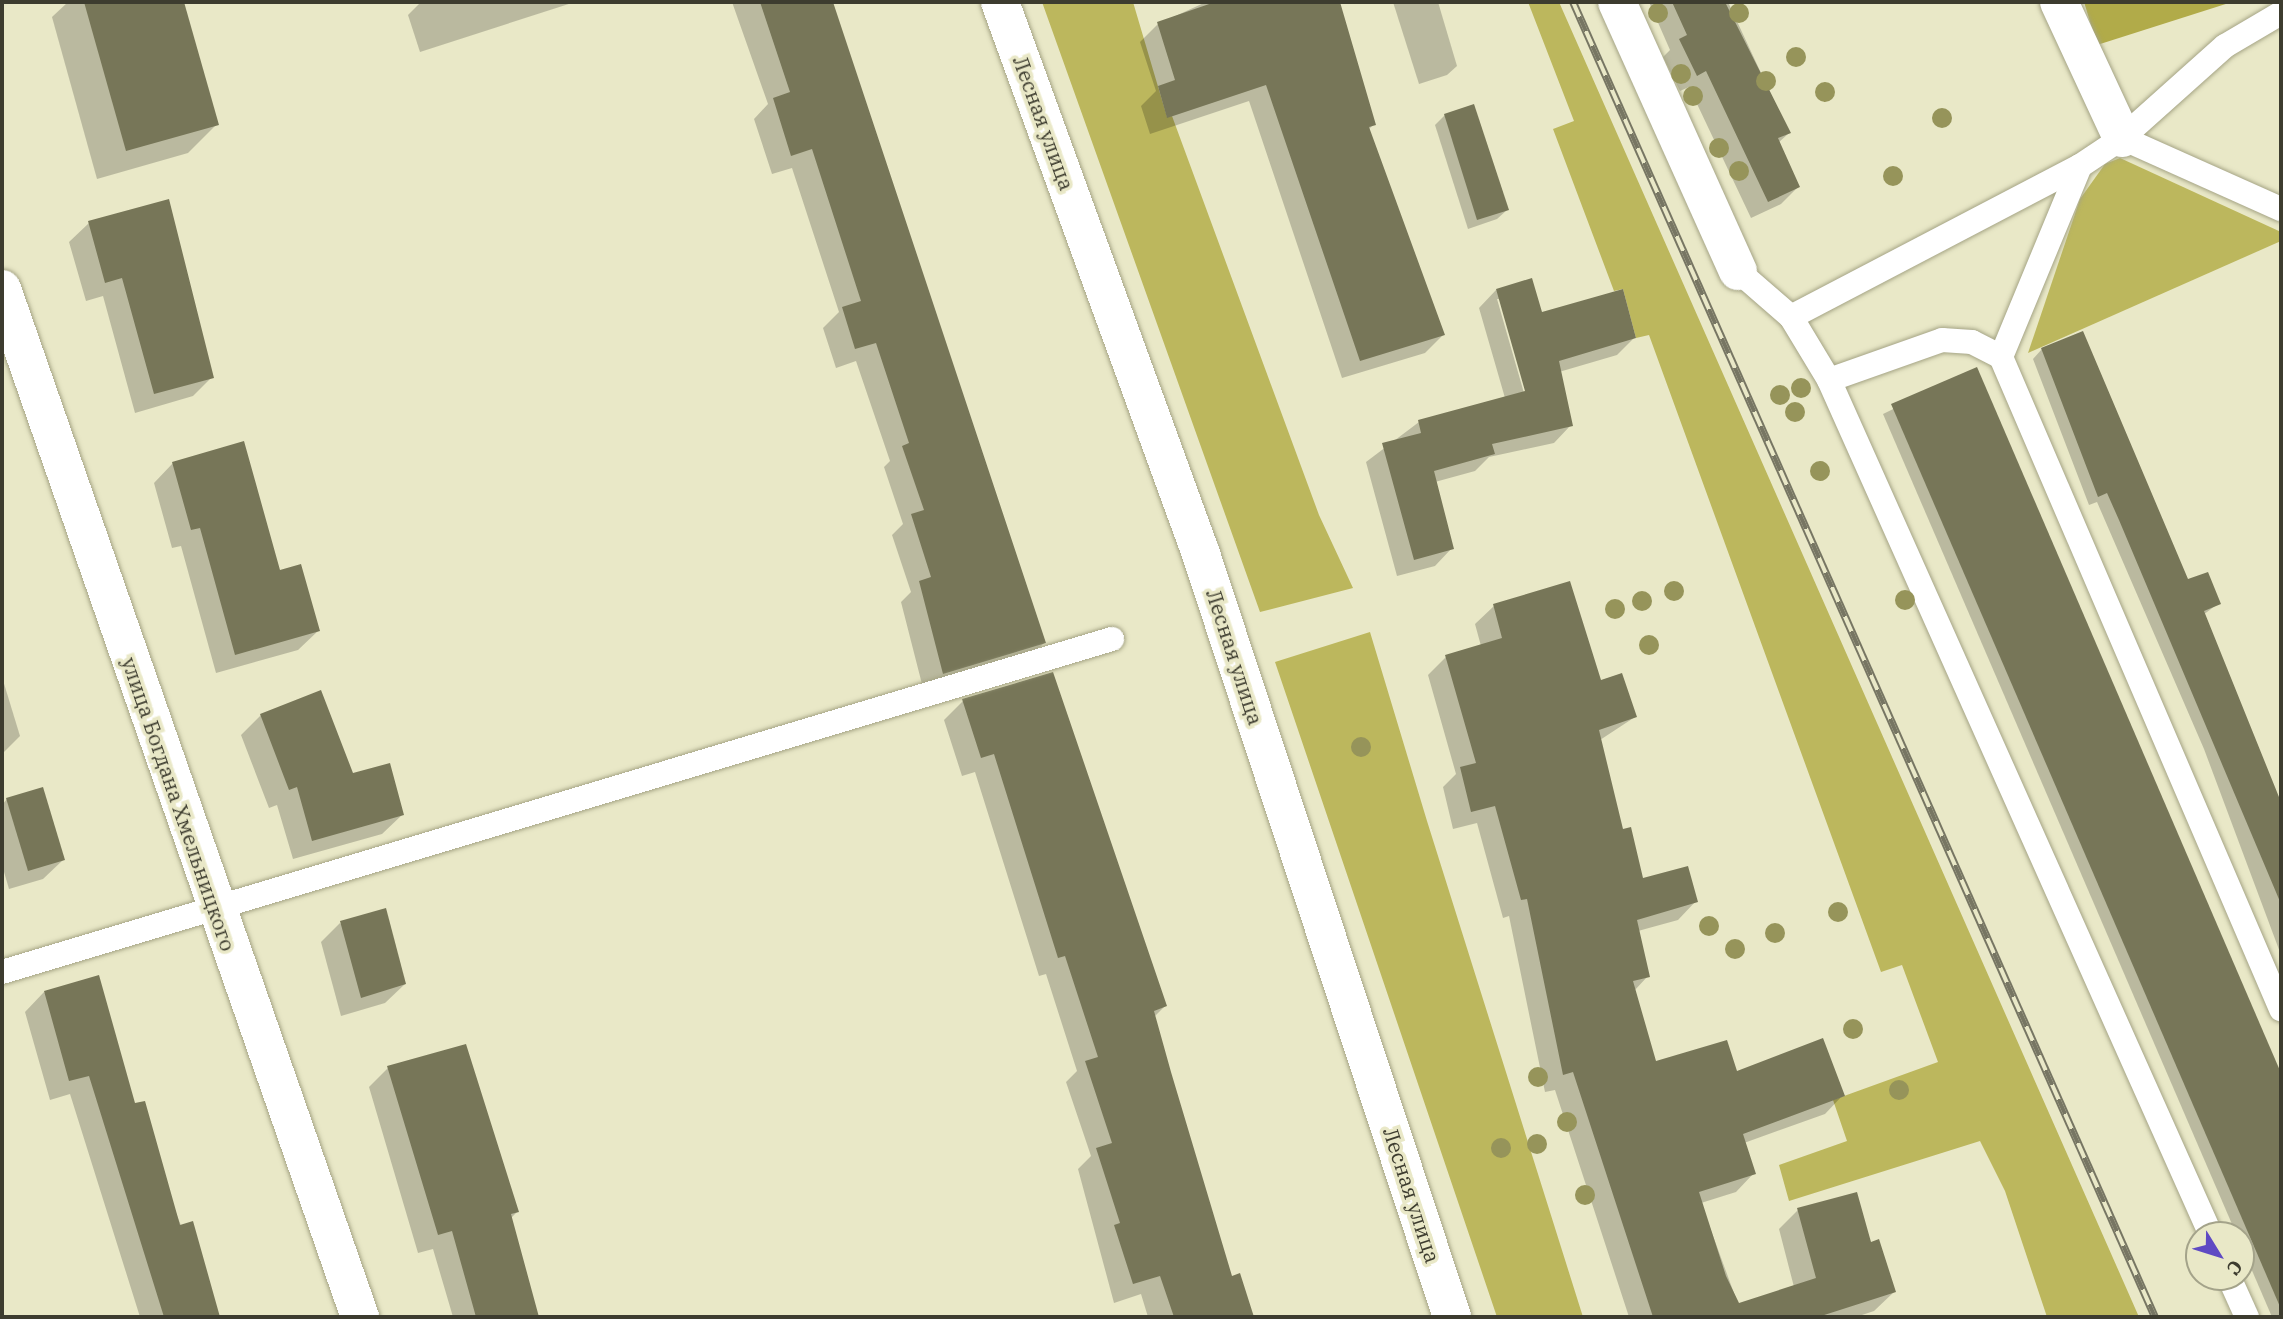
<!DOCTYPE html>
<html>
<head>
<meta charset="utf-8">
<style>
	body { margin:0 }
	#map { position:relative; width:2283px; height:1319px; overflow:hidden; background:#e9e8c7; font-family:"IBM Plex Serif",serif }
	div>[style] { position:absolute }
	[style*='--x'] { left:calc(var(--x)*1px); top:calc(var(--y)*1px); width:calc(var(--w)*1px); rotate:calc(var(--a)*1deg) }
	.green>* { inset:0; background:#bcb75d }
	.forest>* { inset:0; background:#b1ab49 }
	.shadow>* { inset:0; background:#0003 }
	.building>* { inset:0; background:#777658 }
	.roads { filter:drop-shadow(0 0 2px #a5a485) drop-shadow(0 0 2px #a5a485) }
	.lane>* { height:24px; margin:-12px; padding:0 12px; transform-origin:12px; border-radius:12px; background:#fff }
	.street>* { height:38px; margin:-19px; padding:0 19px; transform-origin:19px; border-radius:19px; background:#fff }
	.secondary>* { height:38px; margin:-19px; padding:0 19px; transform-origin:19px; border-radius:19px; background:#fff }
	.rail>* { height:8px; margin-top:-4px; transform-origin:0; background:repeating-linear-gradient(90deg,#e9e8c7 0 16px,#777663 0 32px); box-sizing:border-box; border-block:2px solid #777663 }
	.trees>* { width:20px; height:20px; margin:-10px; border-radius:50%; background:#96945a }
	span { translate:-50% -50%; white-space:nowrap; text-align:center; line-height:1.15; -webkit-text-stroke:7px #e9e8c7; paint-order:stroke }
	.street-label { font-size:21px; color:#3d3c2f }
	.frame { position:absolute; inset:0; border:4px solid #3d3c2f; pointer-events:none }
	.north { position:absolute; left:2185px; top:1221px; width:70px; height:70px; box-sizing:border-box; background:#e9e8c7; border:2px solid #a4a38a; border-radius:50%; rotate:128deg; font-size:19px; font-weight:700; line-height:28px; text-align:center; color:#3d3c2f }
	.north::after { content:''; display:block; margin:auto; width:24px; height:32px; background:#5f4ac3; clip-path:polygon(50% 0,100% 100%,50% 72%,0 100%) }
</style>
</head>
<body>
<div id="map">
	<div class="green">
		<i style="clip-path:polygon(1042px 2px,1133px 2px,1167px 117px,1172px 116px,1319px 515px,1353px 588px,1260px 612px)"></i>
		<i style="clip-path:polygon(1528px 2px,1559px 2px,2139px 1317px,2047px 1317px,2005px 1191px,1980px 1141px,1789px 1201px,1779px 1165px,1847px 1141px,1833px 1100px,1938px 1062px,1902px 965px,1881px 972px,1649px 335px,1636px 338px,1623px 289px,1614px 291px,1553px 129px,1574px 121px)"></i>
		<i style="clip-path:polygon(2120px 158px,2281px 232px,2281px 241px,2028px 353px,2080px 199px,2105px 164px)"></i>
		<i style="clip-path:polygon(1370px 632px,1427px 821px,1583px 1317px,1497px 1317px,1275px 662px)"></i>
	</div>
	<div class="forest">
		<i style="clip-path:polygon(2084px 2px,2232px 2px,2097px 45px)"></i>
	</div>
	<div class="shadow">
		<i style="clip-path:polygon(68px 2px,183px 2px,217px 124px,188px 153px,97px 179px,52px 17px)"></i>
		<i style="clip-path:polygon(421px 2px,575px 2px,420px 52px,408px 15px)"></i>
		<i style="clip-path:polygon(732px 2px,824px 2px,826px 11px,833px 8px,1044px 643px,1025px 662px,924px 692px,901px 602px,911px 592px,892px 535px,903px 524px,884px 467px,890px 461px,856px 361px,836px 368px,823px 328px,839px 312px,792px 168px,772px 174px,754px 119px,768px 104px)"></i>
		<i style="clip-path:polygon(1206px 2px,1338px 2px,1374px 124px,1368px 130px,1443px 335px,1425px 353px,1342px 378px,1249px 101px,1150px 134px,1141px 106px,1156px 91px,1140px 42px,1158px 24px)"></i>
		<i style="clip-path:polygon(1393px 2px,1438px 2px,1457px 66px,1447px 75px,1419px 84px)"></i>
		<i style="clip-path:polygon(1649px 2px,1728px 2px,1789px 133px,1778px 143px,1798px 187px,1781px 204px,1751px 218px,1689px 87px,1680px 91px,1663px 57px,1670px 50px)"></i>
		<i style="clip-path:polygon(1445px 115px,1507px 210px,1497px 219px,1468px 229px,1435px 125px)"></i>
		<i style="clip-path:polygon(89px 223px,212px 377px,193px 396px,135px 413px,103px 296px,86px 301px,69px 242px)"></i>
		<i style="clip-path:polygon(evenodd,1496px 290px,1540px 314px,1634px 338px,1617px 355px,1559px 372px,1571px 425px,1554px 443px,1489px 457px,1475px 471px,1435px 482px,1452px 548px,1435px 566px,1397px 576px,1366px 462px,1419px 422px,1505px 398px,1479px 308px,1496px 290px,1497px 299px,1500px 299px,1529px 399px,1526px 400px,1497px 299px)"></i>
		<i style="clip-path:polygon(2042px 349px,2187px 581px,2219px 603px,2203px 615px,2281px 807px,2281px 955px,2204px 749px,2097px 502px,2089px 505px,2033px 359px)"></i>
		<i style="clip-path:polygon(1976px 369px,2281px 1078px,2281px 1317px,2272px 1317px,1883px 414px)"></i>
		<i style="clip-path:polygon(173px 463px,278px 572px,318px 631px,298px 650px,216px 673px,181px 546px,172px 548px,154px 483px)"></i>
		<i style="clip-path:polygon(1494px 606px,1599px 682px,1635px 717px,1600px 740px,1622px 831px,1642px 881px,1696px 901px,1678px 920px,1638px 931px,1648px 976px,1634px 991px,1655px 1063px,1843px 1095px,1825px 1114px,1744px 1143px,1754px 1173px,1736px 1192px,1701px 1203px,1742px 1315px,1794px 1287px,1779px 1229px,1798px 1210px,1870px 1244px,1894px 1292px,1874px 1311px,1856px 1317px,1629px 1317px,1555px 1090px,1545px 1092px,1509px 916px,1503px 918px,1477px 823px,1453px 829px,1443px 787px,1456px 774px,1428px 675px,1446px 657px,1481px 646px,1475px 624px)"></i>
		<i style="clip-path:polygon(2px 677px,20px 736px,2px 754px)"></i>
		<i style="clip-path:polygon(963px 701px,1165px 1006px,1154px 1017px,1231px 1278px,1238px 1275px,1252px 1317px,1148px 1317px,1141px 1294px,1114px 1303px,1078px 1169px,1091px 1156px,1066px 1082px,1077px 1071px,1046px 974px,1039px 976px,975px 772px,962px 776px,944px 720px)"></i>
		<i style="clip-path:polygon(261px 715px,352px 775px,402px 815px,382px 834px,293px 859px,277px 805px,269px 808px,241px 735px)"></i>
		<i style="clip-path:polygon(7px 799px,63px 860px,43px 879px,9px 889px,2px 865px,2px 805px)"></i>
		<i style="clip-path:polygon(340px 923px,405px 984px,385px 1003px,341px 1016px,321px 942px)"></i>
		<i style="clip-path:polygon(44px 992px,134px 1106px,217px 1317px,140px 1317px,70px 1094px,50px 1100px,25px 1012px)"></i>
		<i style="clip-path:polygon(388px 1068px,517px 1212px,510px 1219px,535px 1317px,453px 1317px,433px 1249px,418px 1253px,369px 1087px)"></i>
	</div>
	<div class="building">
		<i style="clip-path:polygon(84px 2px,184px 2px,219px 125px,126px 151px)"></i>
		<i style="clip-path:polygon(760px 2px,833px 2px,1046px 643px,943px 674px,919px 581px,931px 577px,911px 514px,924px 510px,902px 446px,909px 443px,876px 343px,855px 349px,842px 307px,861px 301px,812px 149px,791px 156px,773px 98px,790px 92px)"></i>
		<i style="clip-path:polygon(1215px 2px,1340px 2px,1376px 125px,1369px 127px,1445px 335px,1360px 361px,1266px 85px,1167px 118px,1158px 86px,1175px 80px,1157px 22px)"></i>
		<i style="clip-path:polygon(1672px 2px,1725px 2px,1791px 133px,1778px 138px,1800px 187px,1768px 202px,1706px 71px,1697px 76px,1679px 39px,1687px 35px)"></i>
		<i style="clip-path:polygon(1474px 104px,1509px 210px,1477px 220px,1444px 114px)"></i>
		<i style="clip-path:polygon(169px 199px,214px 378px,154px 394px,122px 278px,105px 283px,88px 221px)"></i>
		<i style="clip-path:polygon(1532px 278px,1542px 312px,1623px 289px,1636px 338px,1559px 361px,1573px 426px,1492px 444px,1495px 454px,1434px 471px,1454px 549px,1414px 560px,1382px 443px,1421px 433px,1418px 420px,1525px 391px,1496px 289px)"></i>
		<i style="clip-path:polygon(2083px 331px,2188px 579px,2208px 572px,2221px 604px,2204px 611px,2281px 802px,2281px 904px,2119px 520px,2107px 493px,2098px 497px,2041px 348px)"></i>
		<i style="clip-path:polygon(1977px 367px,2281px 1073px,2281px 1309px,1891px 404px)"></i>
		<i style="clip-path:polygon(244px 441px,280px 570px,301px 564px,320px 631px,235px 655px,200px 528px,191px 530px,172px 462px)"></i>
		<i style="clip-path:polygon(1570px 581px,1601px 680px,1622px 673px,1637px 717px,1599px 730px,1623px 829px,1631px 827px,1643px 878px,1688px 866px,1698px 902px,1637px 920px,1650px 977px,1633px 981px,1656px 1061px,1727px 1040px,1737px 1071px,1823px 1038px,1845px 1096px,1743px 1134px,1756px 1174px,1699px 1192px,1726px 1276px,1739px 1303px,1816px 1278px,1797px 1208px,1857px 1192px,1871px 1242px,1879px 1239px,1896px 1292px,1818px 1317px,1653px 1317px,1573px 1072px,1563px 1075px,1527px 899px,1521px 900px,1495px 806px,1471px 812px,1460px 767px,1476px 763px,1445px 655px,1502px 638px,1493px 604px)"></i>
		<i style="clip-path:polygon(1053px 672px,1167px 1006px,1154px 1011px,1171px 1072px,1232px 1276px,1240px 1273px,1254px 1317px,1174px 1317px,1160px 1276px,1133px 1284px,1114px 1225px,1120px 1223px,1096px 1148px,1112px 1143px,1085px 1061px,1098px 1057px,1065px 956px,1058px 958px,994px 754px,981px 758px,962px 699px)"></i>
		<i style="clip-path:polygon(321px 690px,353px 773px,390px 763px,404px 815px,312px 841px,297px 787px,289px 790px,260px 714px)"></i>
		<i style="clip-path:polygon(43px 787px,65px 860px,28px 871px,6px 798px)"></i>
		<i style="clip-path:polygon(386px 908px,406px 984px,361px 998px,340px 921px)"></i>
		<i style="clip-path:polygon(99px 975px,135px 1103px,145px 1101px,180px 1225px,193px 1221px,220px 1317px,164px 1317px,89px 1076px,69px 1081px,44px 991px)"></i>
		<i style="clip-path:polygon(466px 1044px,519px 1212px,511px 1214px,539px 1317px,476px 1317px,452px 1231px,438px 1235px,387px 1066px)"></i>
	</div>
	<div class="roads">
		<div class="lane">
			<i style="--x:2122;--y:138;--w:174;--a:24.1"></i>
			<i style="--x:1738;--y:271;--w:70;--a:41"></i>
			<i style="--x:1791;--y:317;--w:74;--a:58.9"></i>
			<i style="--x:1829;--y:380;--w:120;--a:-19.5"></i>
			<i style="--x:1942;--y:340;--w:30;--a:4"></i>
			<i style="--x:1972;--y:342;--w:33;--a:27"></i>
			<i style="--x:2001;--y:357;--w:207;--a:-67.5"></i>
			<i style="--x:2080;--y:166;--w:50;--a:-33.7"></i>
			<i style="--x:2122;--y:138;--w:138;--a:-41.8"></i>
			<i style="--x:2225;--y:46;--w:65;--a:-30.5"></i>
			<i style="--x:1791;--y:317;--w:326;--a:-27.6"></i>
			<i style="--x:2001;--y:357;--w:710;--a:66.76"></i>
			<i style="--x:1829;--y:380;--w:936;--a:65.93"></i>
			<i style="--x:2;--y:972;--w:1159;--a:-16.7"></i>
			<i style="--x:2229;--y:1277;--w:44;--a:65.8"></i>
		</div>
		<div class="street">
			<i style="--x:1617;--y:2;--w:295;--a:65.8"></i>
			<i style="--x:2059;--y:2;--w:150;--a:65.1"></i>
			<i style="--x:2;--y:289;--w:1089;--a:70.8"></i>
		</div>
		<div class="secondary">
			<i style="--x:1000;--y:2;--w:587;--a:69.99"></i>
			<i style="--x:1201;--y:554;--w:803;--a:71.79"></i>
		</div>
	</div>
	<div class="rail">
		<i style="--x:1573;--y:2;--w:1438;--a:66.13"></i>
	</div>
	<div class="trees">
		<i style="left:1658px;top:13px"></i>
		<i style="left:1739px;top:13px"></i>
		<i style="left:1796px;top:57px"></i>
		<i style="left:1681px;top:74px"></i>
		<i style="left:1766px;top:81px"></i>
		<i style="left:1825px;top:92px"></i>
		<i style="left:1693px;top:96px"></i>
		<i style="left:1942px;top:118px"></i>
		<i style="left:1719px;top:148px"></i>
		<i style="left:1739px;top:171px"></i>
		<i style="left:1893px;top:176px"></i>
		<i style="left:1801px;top:388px"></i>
		<i style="left:1780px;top:395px"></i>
		<i style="left:1795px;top:412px"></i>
		<i style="left:1820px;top:471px"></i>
		<i style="left:1674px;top:591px"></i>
		<i style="left:1905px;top:600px"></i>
		<i style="left:1642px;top:601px"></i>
		<i style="left:1615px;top:609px"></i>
		<i style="left:1649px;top:645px"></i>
		<i style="left:1361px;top:747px"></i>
		<i style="left:1838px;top:912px"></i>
		<i style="left:1709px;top:926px"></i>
		<i style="left:1775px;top:933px"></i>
		<i style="left:1735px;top:949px"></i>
		<i style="left:1853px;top:1029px"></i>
		<i style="left:1538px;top:1077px"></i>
		<i style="left:1899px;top:1090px"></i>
		<i style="left:1567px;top:1122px"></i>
		<i style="left:1537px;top:1144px"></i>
		<i style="left:1501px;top:1148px"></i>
		<i style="left:1585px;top:1195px"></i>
	</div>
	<div class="street-label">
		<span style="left:1044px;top:123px;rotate:70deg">Лесная улица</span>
		<span style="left:1235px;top:657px;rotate:72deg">Лесная улица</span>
		<span style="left:179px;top:804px;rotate:71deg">улица Богдана Хмельницкого</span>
		<span style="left:1412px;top:1195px;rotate:72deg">Лесная улица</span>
	</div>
	<div class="frame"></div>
	<div class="north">С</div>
</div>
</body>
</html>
